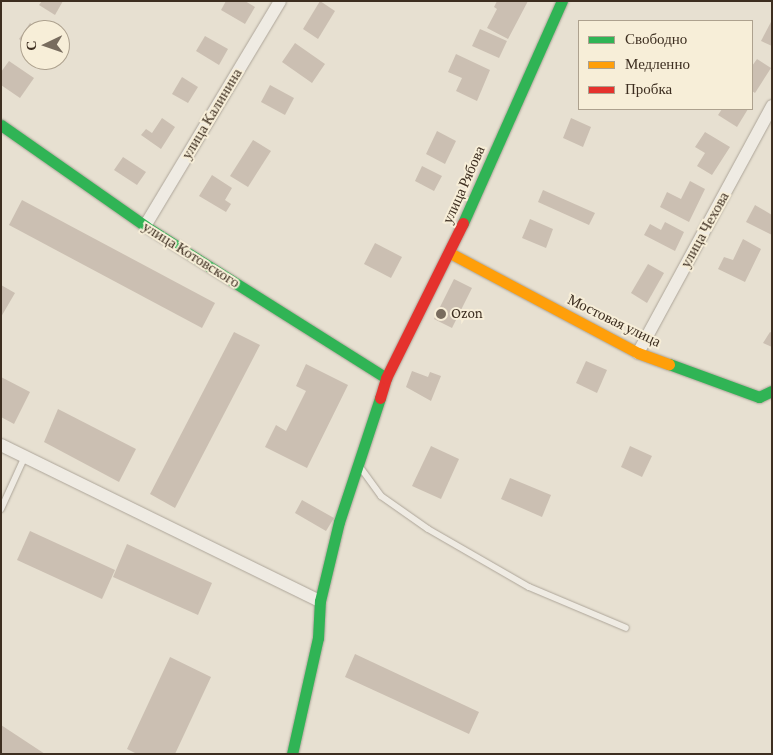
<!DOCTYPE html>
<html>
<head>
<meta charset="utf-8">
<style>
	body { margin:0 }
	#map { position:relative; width:773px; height:755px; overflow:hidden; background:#e7e0d1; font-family:"Crimson Pro",serif }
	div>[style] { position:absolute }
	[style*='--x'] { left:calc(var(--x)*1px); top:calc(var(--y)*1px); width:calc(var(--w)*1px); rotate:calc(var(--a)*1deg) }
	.building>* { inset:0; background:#cbbfb2 }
	.roads { filter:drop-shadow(0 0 1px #ada599) drop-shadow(0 0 1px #ada599) }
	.lane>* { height:6px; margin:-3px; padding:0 3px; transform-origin:3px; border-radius:3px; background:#efebe3 }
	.street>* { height:12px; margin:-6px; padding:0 6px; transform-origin:6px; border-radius:6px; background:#efebe3 }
	.fast>* { height:11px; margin:-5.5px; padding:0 5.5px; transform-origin:5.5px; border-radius:5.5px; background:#30b455 }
	.slow>* { height:11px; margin:-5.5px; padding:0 5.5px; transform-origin:5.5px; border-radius:5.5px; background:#ff9f0a }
	.jam>* { height:11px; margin:-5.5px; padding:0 5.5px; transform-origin:5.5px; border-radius:5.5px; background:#e5322d }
	.dots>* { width:14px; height:14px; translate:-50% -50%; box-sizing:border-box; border:2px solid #f7eed8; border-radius:50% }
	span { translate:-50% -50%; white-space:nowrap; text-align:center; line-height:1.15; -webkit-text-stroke:4px #f7eed8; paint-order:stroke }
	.street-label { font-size:15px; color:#3d2e20 }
	.poi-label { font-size:15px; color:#3d2e20 }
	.left { translate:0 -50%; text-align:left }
	.frame { position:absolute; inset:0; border:2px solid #3d2e20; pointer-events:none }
	.legend { position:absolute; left:578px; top:20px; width:175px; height:90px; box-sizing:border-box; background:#f7eed8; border:1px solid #ada18e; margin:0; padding:6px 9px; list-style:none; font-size:15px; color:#3d2e20 }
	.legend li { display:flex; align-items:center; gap:10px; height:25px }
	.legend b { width:25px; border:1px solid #ada18e }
	.north { position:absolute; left:20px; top:20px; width:50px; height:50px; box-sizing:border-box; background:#f7eed8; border:1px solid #ada18e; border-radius:50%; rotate:267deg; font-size:14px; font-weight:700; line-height:20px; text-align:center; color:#3d2e20 }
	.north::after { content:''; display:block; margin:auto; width:18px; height:22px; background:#786c5e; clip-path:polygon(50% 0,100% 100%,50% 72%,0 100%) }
</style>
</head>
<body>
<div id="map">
	<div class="building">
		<i style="clip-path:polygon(42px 1px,63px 1px,55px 15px,39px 5px)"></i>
		<i style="clip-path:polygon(226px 1px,245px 1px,255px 7px,245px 24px,221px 10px)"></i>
		<i style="clip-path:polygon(320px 1px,335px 11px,318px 39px,303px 29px)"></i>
		<i style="clip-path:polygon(497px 1px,528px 1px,508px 39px,487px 28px,497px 9px,494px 7px)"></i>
		<i style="clip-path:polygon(772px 20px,772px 46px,761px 41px)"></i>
		<i style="clip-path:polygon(30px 23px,39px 30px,30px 30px,30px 47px,19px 39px)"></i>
		<i style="clip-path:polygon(480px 29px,507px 41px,499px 58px,472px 46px)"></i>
		<i style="clip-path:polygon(205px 36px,228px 49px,219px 65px,196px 51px)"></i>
		<i style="clip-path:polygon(295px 43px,325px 64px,312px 83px,282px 62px)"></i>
		<i style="clip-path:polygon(456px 54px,490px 70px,477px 101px,456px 91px,462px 78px,448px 72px)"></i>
		<i style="clip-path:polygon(757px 59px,771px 68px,755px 93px,752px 91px,752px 66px)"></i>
		<i style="clip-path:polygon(9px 61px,34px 78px,20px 98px,1px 85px,1px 72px)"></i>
		<i style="clip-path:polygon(182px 77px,198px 87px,188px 103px,172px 94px)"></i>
		<i style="clip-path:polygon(270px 85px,294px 98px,285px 115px,261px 102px)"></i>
		<i style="clip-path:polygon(722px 109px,748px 109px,737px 127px,718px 115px)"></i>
		<i style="clip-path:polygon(162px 118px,175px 127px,161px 149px,141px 135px,146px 129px,152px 133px)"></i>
		<i style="clip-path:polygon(571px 118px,591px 127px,583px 147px,563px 138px)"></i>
		<i style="clip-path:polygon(437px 131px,456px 141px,445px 164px,426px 154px)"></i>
		<i style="clip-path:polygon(705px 132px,730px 147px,712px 175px,697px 166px,705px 153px,695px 147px)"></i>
		<i style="clip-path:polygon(253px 140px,271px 151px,248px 187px,230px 176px)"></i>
		<i style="clip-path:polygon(123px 157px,146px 172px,137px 185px,114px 170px)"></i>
		<i style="clip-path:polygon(422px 166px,442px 176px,434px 191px,415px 181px)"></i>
		<i style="clip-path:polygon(212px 175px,232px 188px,225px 200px,231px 204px,226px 212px,199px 196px)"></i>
		<i style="clip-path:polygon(690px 181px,705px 189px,689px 222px,660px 207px,667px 192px,681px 199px)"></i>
		<i style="clip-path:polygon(543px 190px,595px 213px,589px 225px,538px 202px)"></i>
		<i style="clip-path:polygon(22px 200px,215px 303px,202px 328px,9px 225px)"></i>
		<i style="clip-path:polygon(755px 205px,772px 215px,772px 235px,746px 222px)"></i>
		<i style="clip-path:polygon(530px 219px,553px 229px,546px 248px,522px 238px)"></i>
		<i style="clip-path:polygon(665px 222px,684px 232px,675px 251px,644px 235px,650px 224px,661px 230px)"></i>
		<i style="clip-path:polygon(743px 239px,761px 249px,745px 282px,718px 269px,724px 257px,733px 260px)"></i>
		<i style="clip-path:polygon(375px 243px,402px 257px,391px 278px,364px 264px)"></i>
		<i style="clip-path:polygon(648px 264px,664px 273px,647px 303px,631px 293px)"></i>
		<i style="clip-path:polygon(454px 279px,472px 288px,452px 328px,434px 319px)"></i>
		<i style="clip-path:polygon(1px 285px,15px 293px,1px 317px)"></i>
		<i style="clip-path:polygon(234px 332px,260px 345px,175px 508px,150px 494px)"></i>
		<i style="clip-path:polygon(770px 332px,772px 333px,772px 347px,763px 343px)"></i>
		<i style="clip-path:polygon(586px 361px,607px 370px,597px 393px,576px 383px)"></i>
		<i style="clip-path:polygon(306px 364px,348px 385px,307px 468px,265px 447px,276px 425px,286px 431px,306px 391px,296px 386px)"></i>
		<i style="clip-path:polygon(412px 371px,428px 377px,430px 372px,441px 376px,431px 401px,406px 387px)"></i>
		<i style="clip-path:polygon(1px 377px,30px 392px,14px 424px,1px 417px)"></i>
		<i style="clip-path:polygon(58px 409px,136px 449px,119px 482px,44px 442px)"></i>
		<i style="clip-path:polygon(431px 446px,459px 459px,441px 499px,412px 486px)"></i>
		<i style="clip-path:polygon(630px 446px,652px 456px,642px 477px,621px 467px)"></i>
		<i style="clip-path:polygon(510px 478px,551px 495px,542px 517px,501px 499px)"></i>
		<i style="clip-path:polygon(302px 500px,334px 518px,326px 531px,295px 513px)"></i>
		<i style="clip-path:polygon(30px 531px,115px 570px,102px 599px,17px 560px)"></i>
		<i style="clip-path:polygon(127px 544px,212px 583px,198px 615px,113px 577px)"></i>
		<i style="clip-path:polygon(355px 654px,479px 712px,469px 734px,345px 677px)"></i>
		<i style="clip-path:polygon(170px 657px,211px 677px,175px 754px,137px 754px,127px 749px)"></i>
		<i style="clip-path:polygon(1px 725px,45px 754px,1px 754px)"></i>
	</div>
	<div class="roads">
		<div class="lane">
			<i style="--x:360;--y:467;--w:36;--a:54"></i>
			<i style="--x:381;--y:496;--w:57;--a:35.1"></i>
			<i style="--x:428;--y:529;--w:116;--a:29.9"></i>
			<i style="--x:529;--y:587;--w:105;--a:22.9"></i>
			<i style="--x:1;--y:509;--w:58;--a:-65.6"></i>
		</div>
		<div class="street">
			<i style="--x:145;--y:226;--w:262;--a:-59"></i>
			<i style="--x:638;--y:353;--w:281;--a:-61.5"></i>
			<i style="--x:1;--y:445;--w:355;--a:26.1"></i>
		</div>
		<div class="fast">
			<i style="--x:1;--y:125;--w:176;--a:35"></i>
			<i style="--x:145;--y:226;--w:285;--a:32.2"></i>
			<i style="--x:463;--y:223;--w:243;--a:-66"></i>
			<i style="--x:669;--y:364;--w:96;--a:20.1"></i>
			<i style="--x:759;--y:397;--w:14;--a:-25"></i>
			<i style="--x:292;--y:754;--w:119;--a:-77.4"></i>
			<i style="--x:318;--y:638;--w:37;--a:-87"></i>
			<i style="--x:320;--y:601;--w:81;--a:-76.5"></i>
			<i style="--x:339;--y:522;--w:131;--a:-71.7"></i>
		</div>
		<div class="slow">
			<i style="--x:450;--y:253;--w:213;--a:28"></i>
			<i style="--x:638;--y:353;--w:33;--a:20"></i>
		</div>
		<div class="jam">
			<i style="--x:380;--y:398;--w:21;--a:-73"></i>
			<i style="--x:386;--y:378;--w:173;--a:-63.6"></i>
		</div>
	</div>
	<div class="dots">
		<i style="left:441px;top:314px;background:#786c5e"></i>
	</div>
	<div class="street-label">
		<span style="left:212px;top:114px;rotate:-59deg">улица Калинина</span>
		<span style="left:464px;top:185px;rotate:-66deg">улица Рябова</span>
		<span style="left:705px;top:230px;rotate:-61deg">улица Чехова</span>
		<span style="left:191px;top:255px;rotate:32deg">улица Котовского</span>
		<span style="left:614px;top:321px;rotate:26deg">Мостовая улица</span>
	</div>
	<div class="poi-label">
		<span class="left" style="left:451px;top:314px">Ozon</span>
	</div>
	<div class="frame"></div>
	<ul class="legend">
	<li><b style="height:6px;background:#30b455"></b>Свободно</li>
	<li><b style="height:6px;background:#ff9f0a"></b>Медленно</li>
	<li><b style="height:6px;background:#e5322d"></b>Пробка</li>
	</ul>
	<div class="north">С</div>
</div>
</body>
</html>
